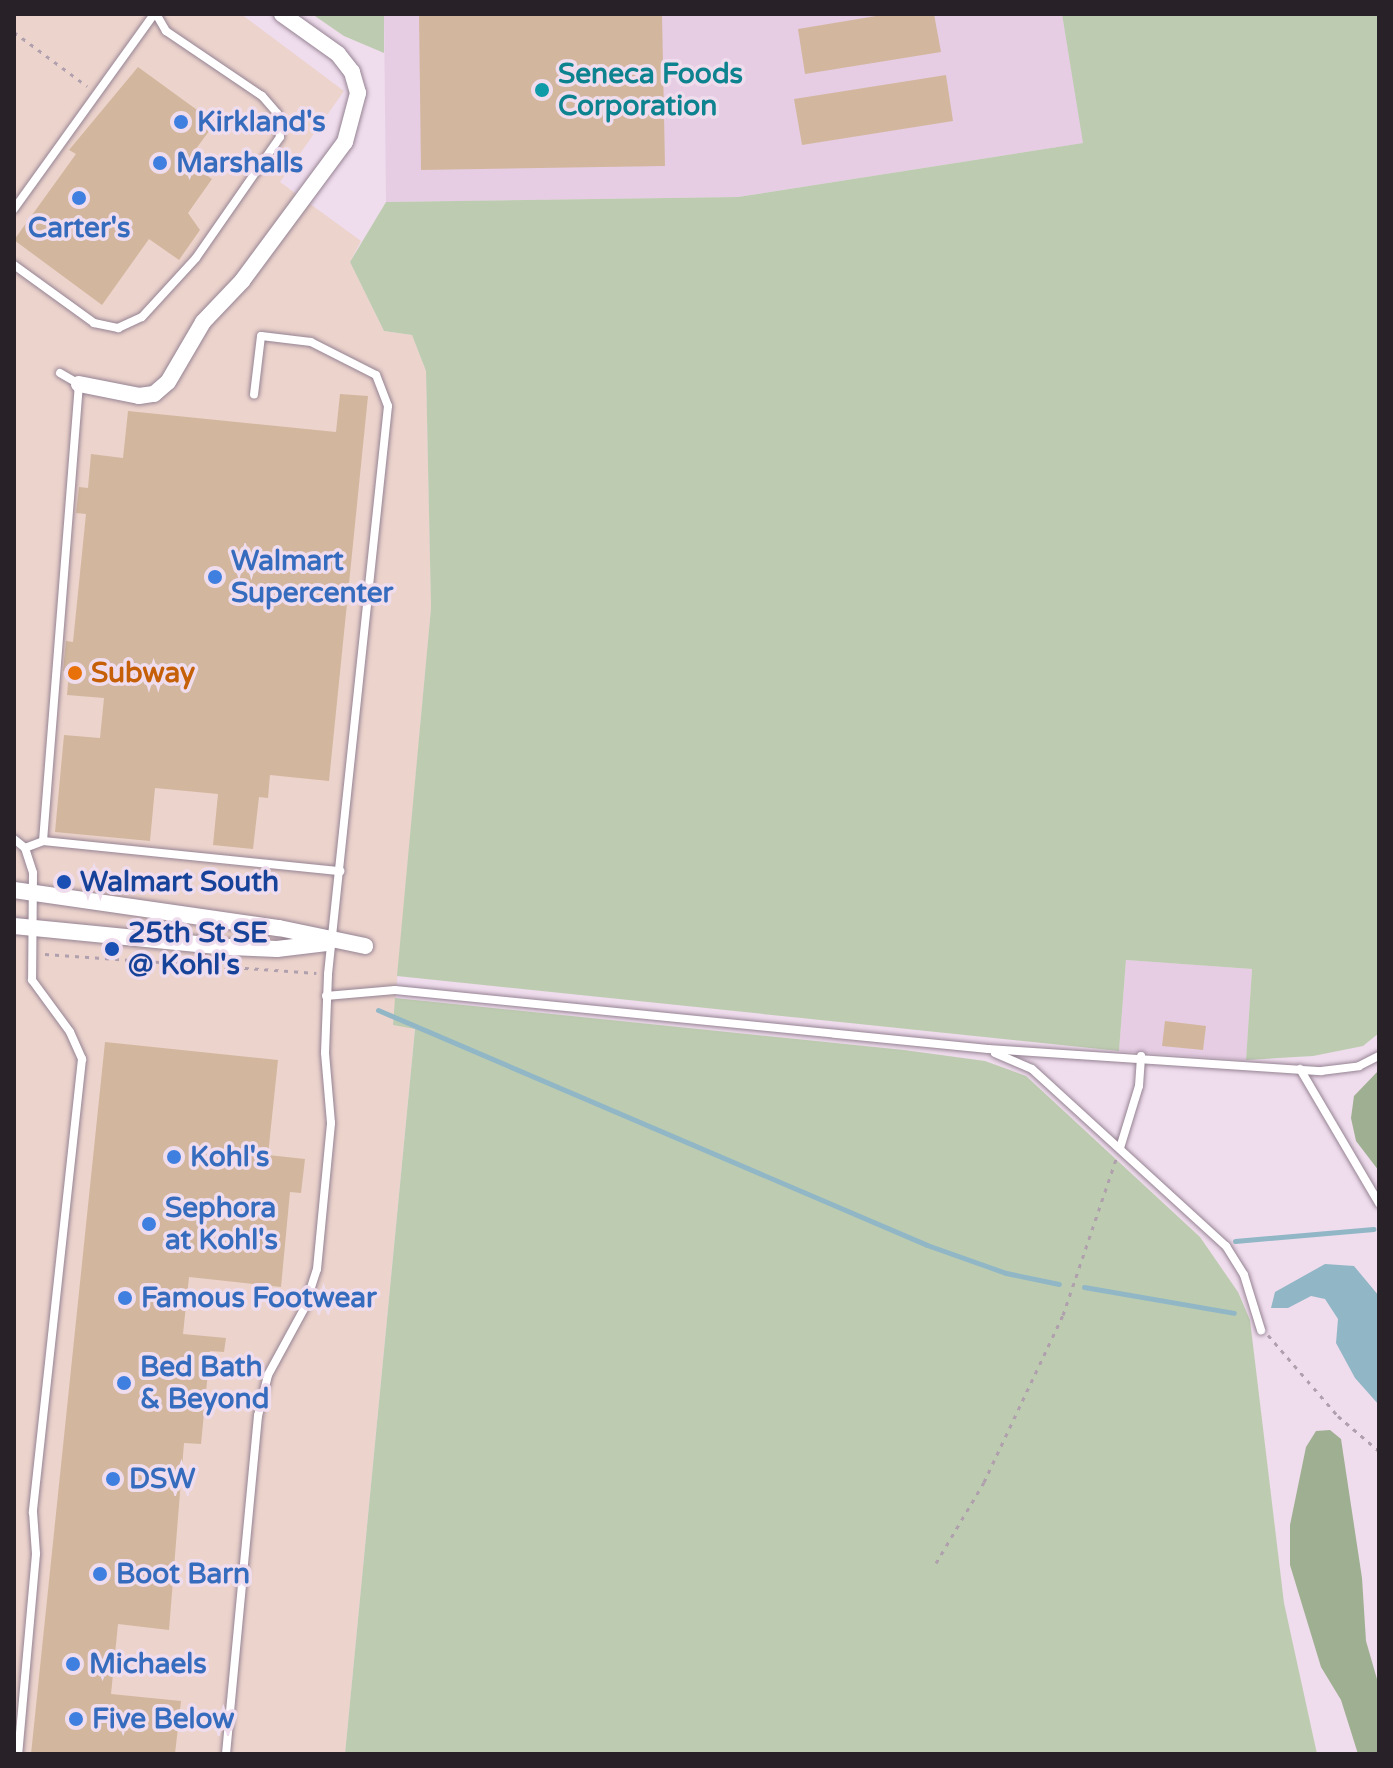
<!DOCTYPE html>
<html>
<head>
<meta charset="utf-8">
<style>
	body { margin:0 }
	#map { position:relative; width:1393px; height:1768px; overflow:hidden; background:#efdced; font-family:"Varela Round",sans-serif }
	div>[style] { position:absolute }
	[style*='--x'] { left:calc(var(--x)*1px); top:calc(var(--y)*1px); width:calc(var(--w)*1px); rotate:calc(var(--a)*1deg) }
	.commercial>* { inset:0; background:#ecd3cc }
	.built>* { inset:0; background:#e6cde3 }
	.green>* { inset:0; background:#bdccb0 }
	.forest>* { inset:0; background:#9faf91 }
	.water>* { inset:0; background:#91b7c6 }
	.stream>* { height:5px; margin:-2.5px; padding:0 2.5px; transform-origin:2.5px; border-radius:2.5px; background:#91b7c6 }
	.building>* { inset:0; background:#d2b79e }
	.path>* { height:3px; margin-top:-1.5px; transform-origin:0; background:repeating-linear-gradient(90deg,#b0a0ae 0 4px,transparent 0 10px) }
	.roads { filter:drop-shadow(0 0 2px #958393) drop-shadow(0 0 2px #958393) }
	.lane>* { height:8px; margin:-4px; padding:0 4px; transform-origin:4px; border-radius:4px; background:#fff }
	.street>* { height:16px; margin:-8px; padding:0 8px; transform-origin:8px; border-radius:8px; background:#fff }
	.dots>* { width:22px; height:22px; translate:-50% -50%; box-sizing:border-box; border:4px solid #efdced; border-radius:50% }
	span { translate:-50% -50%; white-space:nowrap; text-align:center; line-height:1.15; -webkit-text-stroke:7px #efdced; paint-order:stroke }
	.culture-label { font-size:28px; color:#0d838f; font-weight:700 }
	.left { translate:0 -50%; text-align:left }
	.shop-label { font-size:28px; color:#366cbe; font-weight:700 }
	.food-label { font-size:28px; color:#c56008; font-weight:700 }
	.transit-label { font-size:28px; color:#164399; font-weight:700 }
	.frame { position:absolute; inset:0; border:16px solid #292128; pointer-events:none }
</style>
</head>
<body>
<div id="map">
	<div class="commercial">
		<i style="clip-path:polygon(14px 14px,241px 14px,344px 91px,280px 182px,361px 241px,350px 262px,384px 331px,412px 335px,426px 371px,431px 608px,393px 1025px,415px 1028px,345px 1754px,14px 1754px)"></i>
	</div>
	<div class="built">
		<i style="clip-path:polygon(384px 14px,1062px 14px,1084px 143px,738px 197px,386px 202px)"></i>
		<i style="clip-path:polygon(1126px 960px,1252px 969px,1246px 1060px,1119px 1051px)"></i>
	</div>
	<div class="green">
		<i style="clip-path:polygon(312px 14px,384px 14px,384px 53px,344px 36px)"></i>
		<i style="clip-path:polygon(1062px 14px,1379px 14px,1379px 1033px,1363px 1046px,1313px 1056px,1246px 1060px,1252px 969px,1126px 960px,1119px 1051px,397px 976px,431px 608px,426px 371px,412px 335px,384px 331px,350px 262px,386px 202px,738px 197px,1083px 143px)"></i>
		<i style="clip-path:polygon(395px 998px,904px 1050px,985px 1061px,1026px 1076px,1200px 1237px,1238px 1292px,1250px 1320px,1284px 1603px,1317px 1754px,345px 1754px,415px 1029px,393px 1025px)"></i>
	</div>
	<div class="forest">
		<i style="clip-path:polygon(1379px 1070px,1379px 1171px,1356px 1141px,1351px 1118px,1354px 1096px)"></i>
		<i style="clip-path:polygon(1330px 1430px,1341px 1439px,1362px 1578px,1366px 1641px,1379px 1686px,1379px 1754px,1358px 1754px,1341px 1700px,1321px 1667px,1290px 1565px,1290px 1525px,1306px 1447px,1316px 1431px)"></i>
	</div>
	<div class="water">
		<i style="clip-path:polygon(1325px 1264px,1354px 1266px,1379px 1296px,1379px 1405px,1355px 1378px,1336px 1343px,1338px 1319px,1325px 1299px,1311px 1296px,1288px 1308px,1271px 1308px,1275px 1292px)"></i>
	</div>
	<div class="stream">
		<i style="--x:378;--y:1010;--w:597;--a:23.17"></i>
		<i style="--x:927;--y:1245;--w:84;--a:19.5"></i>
		<i style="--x:1006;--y:1273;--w:54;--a:11.7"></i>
		<i style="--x:1235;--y:1241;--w:139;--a:-5"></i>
		<i style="--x:1084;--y:1287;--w:152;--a:9.8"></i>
	</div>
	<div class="building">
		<i style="clip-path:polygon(419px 14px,662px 14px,665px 166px,421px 170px)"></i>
		<i style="clip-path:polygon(888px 14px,934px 14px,941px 52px,805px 74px,798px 29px)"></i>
		<i style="clip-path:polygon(138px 67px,215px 123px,187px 161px,212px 179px,188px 213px,200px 230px,179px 260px,149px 239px,102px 305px,14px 240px,76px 154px,69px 150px)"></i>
		<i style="clip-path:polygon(946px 75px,953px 121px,802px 145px,794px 99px)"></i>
		<i style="clip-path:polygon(340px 394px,368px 396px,329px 781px,270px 775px,268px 798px,259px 797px,253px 849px,213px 845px,218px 794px,155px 788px,150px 841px,55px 832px,64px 735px,100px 738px,104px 698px,67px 695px,69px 672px,63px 671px,66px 641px,73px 642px,86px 514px,76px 513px,79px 487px,88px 488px,91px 454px,123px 458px,128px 411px,336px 432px)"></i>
		<i style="clip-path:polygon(1165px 1021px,1206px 1026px,1203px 1050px,1162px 1046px)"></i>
		<i style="clip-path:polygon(105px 1042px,278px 1060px,268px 1155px,305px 1159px,301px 1193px,290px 1192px,281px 1287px,189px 1277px,183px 1334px,226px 1338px,224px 1352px,210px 1351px,201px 1444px,184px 1443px,169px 1630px,118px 1624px,111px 1694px,181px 1701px,175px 1754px,31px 1754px)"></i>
	</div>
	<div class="path">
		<i style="--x:14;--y:32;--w:91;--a:36.5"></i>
		<i style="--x:45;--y:954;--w:272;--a:4"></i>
		<i style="--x:1268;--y:1335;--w:107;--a:49.2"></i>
		<i style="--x:1338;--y:1416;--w:54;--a:40.5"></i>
		<i style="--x:936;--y:1563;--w:94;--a:-59.3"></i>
		<i style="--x:984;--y:1482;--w:185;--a:-64.7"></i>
		<i style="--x:1063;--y:1315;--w:165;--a:-71.2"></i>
	</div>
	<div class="roads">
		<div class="lane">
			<i style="--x:14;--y:209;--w:240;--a:-54.3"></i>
			<i style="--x:14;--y:265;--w:99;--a:35.9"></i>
			<i style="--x:94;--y:323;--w:25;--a:12"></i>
			<i style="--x:118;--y:328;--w:26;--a:-25"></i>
			<i style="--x:142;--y:317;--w:80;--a:-47.5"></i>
			<i style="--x:196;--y:258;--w:147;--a:-55.2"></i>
			<i style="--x:280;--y:137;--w:24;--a:-97"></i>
			<i style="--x:277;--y:113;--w:23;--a:-131"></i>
			<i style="--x:262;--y:96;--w:116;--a:-145.9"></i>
			<i style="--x:166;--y:31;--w:20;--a:-120"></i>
			<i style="--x:14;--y:839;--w:14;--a:39"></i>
			<i style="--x:25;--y:848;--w:26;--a:72"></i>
			<i style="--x:33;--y:873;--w:107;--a:90.5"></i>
			<i style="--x:32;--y:980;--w:64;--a:53.8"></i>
			<i style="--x:70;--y:1032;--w:30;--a:66"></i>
			<i style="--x:82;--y:1059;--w:456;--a:96.2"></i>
			<i style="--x:33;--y:1512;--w:42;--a:85.9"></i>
			<i style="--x:36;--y:1554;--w:201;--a:95.1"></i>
			<i style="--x:43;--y:841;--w:458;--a:-85.5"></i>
			<i style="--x:79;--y:384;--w:22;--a:-150"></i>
			<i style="--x:25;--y:848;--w:19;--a:-21"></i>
			<i style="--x:43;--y:841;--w:299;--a:5.8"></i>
			<i style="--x:326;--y:996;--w:69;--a:-5"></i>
			<i style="--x:395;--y:990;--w:596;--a:5.68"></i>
			<i style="--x:988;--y:1049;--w:334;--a:3.8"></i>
			<i style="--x:1321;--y:1071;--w:38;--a:-7"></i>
			<i style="--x:1359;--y:1066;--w:22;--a:-27"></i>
			<i style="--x:995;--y:1053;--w:40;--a:23.4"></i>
			<i style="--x:1032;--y:1069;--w:263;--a:42.4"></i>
			<i style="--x:1226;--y:1246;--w:34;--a:58"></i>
			<i style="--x:1244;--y:1275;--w:58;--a:72.8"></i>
			<i style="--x:1300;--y:1069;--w:156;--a:59.5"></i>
			<i style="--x:1120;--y:1148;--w:65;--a:-73"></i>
			<i style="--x:1139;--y:1086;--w:30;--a:-86"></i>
			<i style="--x:226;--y:1754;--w:340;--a:-84.6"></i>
			<i style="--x:258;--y:1416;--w:42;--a:-76.3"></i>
			<i style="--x:268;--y:1375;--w:75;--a:-61.4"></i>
			<i style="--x:304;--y:1309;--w:42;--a:-72"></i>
			<i style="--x:317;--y:1269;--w:147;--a:-84.5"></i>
			<i style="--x:331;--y:1123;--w:70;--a:-94.9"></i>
			<i style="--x:325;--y:1053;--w:79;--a:-87.8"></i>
			<i style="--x:328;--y:974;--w:571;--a:-83.97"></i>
			<i style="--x:388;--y:406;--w:33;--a:-111"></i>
			<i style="--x:376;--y:375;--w:73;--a:-153.1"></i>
			<i style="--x:311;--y:342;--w:50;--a:-173.2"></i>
			<i style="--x:261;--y:336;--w:59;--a:96.8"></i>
		</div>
		<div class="street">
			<i style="--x:79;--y:384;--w:61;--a:11.3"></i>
			<i style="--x:139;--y:396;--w:15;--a:-8"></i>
			<i style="--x:154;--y:394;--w:18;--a:-41"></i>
			<i style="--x:168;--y:382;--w:69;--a:-59.7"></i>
			<i style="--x:203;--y:322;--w:57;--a:-46.4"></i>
			<i style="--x:242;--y:281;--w:173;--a:-53.5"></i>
			<i style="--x:345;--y:142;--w:51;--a:-75.1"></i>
			<i style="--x:358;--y:93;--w:22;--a:-106"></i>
			<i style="--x:352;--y:72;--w:23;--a:-128"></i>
			<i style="--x:338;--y:54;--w:69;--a:-144.5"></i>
			<i style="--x:14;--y:890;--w:268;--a:8.2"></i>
			<i style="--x:279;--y:928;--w:88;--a:11.8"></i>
			<i style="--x:14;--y:926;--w:217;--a:5.6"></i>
			<i style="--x:230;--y:947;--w:47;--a:2.4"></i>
			<i style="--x:277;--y:949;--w:50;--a:-6.8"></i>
		</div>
	</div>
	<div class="dots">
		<i style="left:542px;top:90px;background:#0f9aa8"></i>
		<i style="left:181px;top:122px;background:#3f7fe0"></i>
		<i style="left:160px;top:163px;background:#3f7fe0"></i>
		<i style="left:79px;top:198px;background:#3f7fe0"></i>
		<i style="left:215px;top:577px;background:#3f7fe0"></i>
		<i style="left:75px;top:673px;background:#e8710a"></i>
		<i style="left:64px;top:882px;background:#1a4fb4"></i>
		<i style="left:112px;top:949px;background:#1a4fb4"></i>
		<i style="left:174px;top:1157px;background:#3f7fe0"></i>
		<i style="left:149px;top:1224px;background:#3f7fe0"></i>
		<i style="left:125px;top:1298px;background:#3f7fe0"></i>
		<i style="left:124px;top:1383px;background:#3f7fe0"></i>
		<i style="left:113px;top:1479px;background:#3f7fe0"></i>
		<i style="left:100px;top:1574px;background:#3f7fe0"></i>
		<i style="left:73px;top:1664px;background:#3f7fe0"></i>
		<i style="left:76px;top:1719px;background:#3f7fe0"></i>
	</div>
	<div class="culture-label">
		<span class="left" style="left:558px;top:90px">Seneca Foods<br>Corporation</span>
	</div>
	<div class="shop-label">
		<span class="left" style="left:197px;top:122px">Kirkland's</span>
		<span class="left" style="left:176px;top:163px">Marshalls</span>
		<span style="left:79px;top:228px">Carter's</span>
		<span class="left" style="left:231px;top:577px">Walmart<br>Supercenter</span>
		<span class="left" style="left:190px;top:1157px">Kohl's</span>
		<span class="left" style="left:165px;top:1224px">Sephora<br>at Kohl's</span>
		<span class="left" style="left:141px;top:1298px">Famous Footwear</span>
		<span class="left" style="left:140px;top:1383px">Bed Bath<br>&amp; Beyond</span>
		<span class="left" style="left:129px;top:1479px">DSW</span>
		<span class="left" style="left:116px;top:1574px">Boot Barn</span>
		<span class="left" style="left:89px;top:1664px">Michaels</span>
		<span class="left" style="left:92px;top:1719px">Five Below</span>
	</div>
	<div class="food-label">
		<span class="left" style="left:91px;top:673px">Subway</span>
	</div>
	<div class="transit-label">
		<span class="left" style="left:80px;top:882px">Walmart South</span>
		<span class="left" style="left:128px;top:949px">25th St SE<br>@ Kohl's</span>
	</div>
	<div class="frame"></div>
</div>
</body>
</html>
